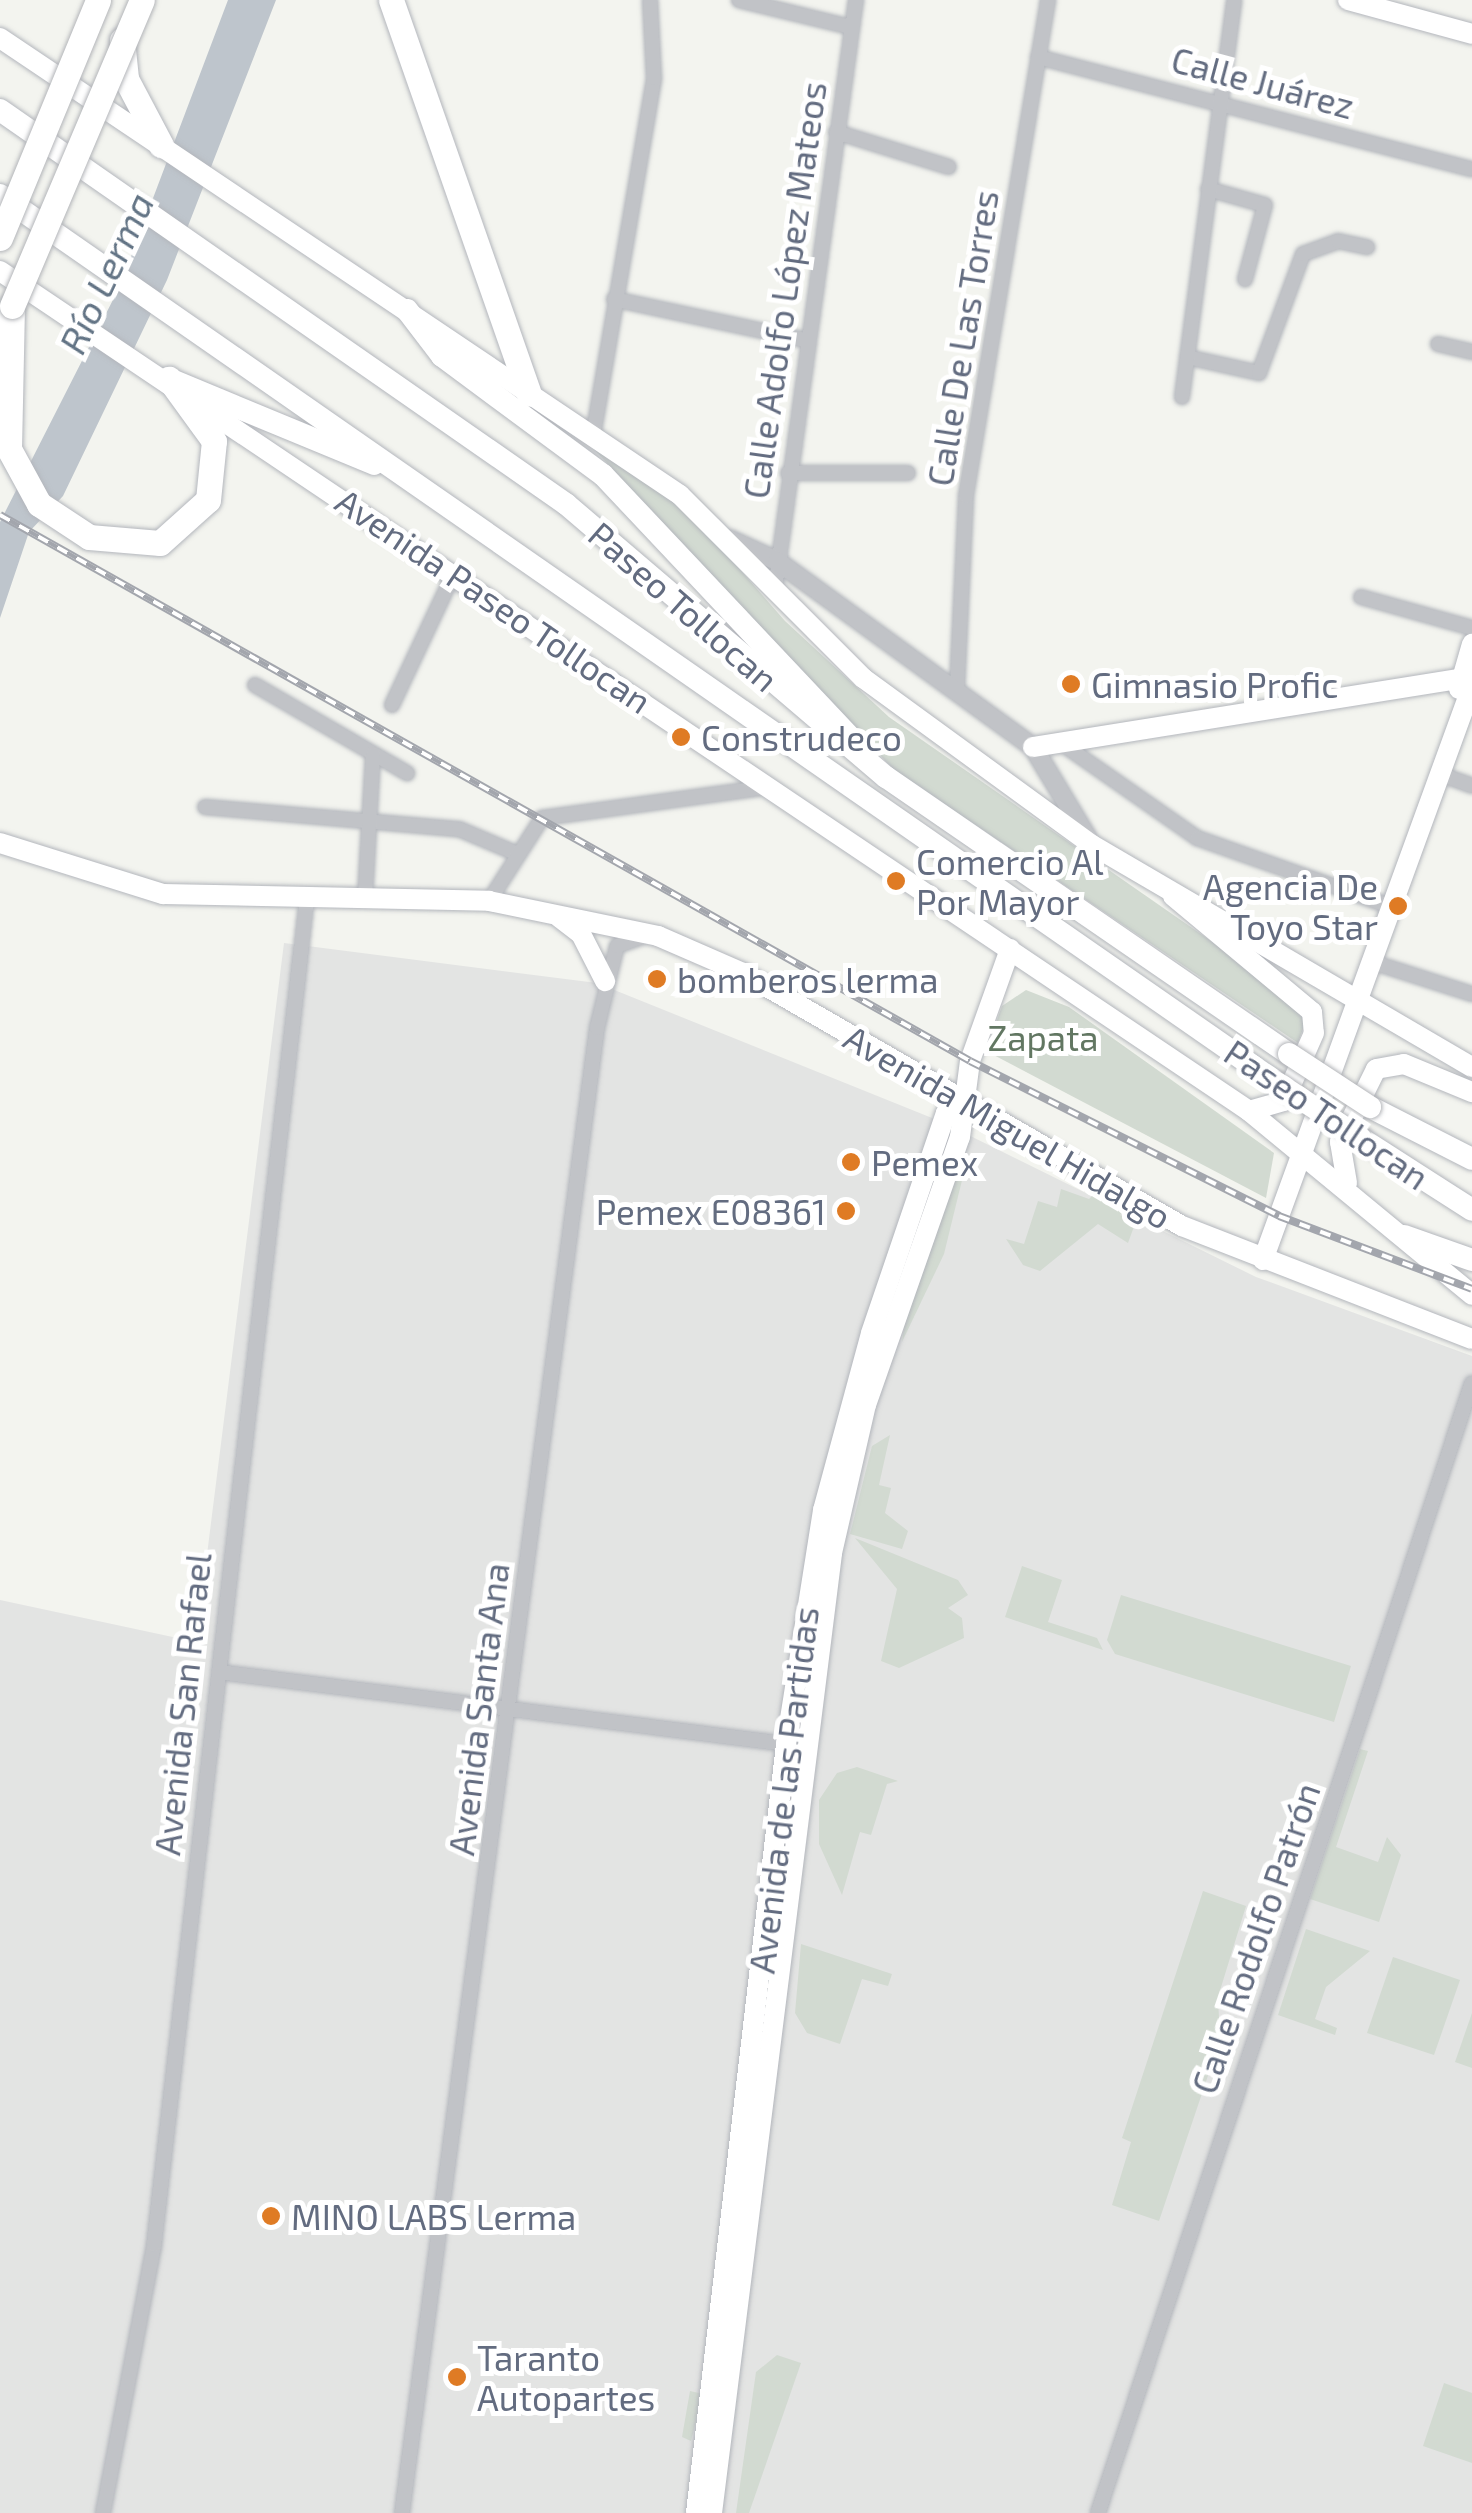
<!DOCTYPE html>
<html>
<head>
<meta charset="utf-8">
<style>
	body { margin:0 }
	#map { position:relative; width:1472px; height:2513px; overflow:hidden; background:#f3f4ef; font-family:"Exo 2",sans-serif }
	div>[style] { position:absolute }
	[style*='--x'] { left:calc(var(--x)*1px); top:calc(var(--y)*1px); width:calc(var(--w)*1px); rotate:calc(var(--a)*1deg) }
	.built>* { inset:0; background:#e3e4e3 }
	.green>* { inset:0; background:#d2dad1 }
	.water>* { inset:0; background:#bec5cc }
	.roads { filter:drop-shadow(0 0 2px #b3b6bc) drop-shadow(0 0 2px #b3b6bc) }
	.minor>* { height:14px; margin:-7px; padding:0 7px; transform-origin:7px; border-radius:7px; background:#c1c3c7 }
	.tertiary>* { height:18px; margin:-9px; padding:0 9px; transform-origin:9px; border-radius:9px; background:#c1c3c7 }
	.secondary>* { height:20px; margin:-10px; padding:0 10px; transform-origin:10px; border-radius:10px; background:#fff }
	.primary>* { height:22px; margin:-11px; padding:0 11px; transform-origin:11px; border-radius:11px; background:#fff }
	.trunk>* { height:22px; margin:-11px; padding:0 11px; transform-origin:11px; border-radius:11px; background:#fff }
	.motorway>* { height:25px; margin:-12.5px; padding:0 12.5px; transform-origin:12.5px; border-radius:12.5px; background:#fff }
	.rail>* { height:8px; margin-top:-4px; transform-origin:0; background:repeating-linear-gradient(90deg,#fff 0 11px,#a3a6ad 0 22px); box-sizing:border-box; border-block:2px solid #a3a6ad }
	.bridges { filter:drop-shadow(0 0 2px #b3b5b9) drop-shadow(0 0 2px #b3b5b9) }
	.trunk-bridge>* { height:22px; margin:-11px; padding:0 11px; transform-origin:11px; border-radius:11px; background:#fff }
	.motorway-bridge>* { height:25px; margin:-12.5px; padding:0 12.5px; transform-origin:12.5px; border-radius:12.5px; background:#fff }
	.dots>* { width:28px; height:28px; translate:-50% -50%; box-sizing:border-box; border:5px solid #fff; border-radius:50% }
	span { translate:-50% -50%; white-space:nowrap; text-align:center; line-height:1.15; -webkit-text-stroke:10px #fff; paint-order:stroke }
	.street-label { font-size:35px; color:#636c80 }
	.poi-label { font-size:35px; color:#636c80 }
	.left { translate:0 -50%; text-align:left }
	.right { translate:-100% -50%; text-align:right }
	.park-label { font-size:35px; color:#627762 }
	.water-label { font-size:38px; color:#637485; font-style:italic }
</style>
</head>
<body>
<div id="map">
	<div class="built">
		<i style="clip-path:polygon(284px 943px,597px 983px,942px 1122px,1256px 1277px,1472px 1356px,1472px 2513px,0 2513px,0 1600px,196px 1642px)"></i>
	</div>
	<div class="green">
		<i style="clip-path:polygon(591px 446px,686px 508px,785px 621px,889px 717px,1297px 1001px,1305px 1023px,1298px 1043px,894px 770px)"></i>
		<i style="clip-path:polygon(1026px 990px,1069px 1007px,1274px 1153px,1266px 1198px,986px 1051px,1002px 1006px)"></i>
		<i style="clip-path:polygon(954px 1167px,964px 1172px,944px 1254px,902px 1342px,909px 1291px)"></i>
		<i style="clip-path:polygon(1061px 1189px,1089px 1199px,1096px 1192px,1127px 1209px,1120px 1215px,1136px 1221px,1128px 1243px,1098px 1224px,1040px 1271px,1023px 1265px,1006px 1239px,1024px 1244px,1038px 1201px,1057px 1207px)"></i>
		<i style="clip-path:polygon(890px 1435px,879px 1485px,891px 1488px,885px 1513px,908px 1531px,902px 1549px,850px 1534px,872px 1446px)"></i>
		<i style="clip-path:polygon(855px 1538px,958px 1580px,968px 1595px,948px 1608px,962px 1618px,964px 1638px,899px 1668px,881px 1661px,897px 1589px)"></i>
		<i style="clip-path:polygon(1022px 1566px,1062px 1580px,1048px 1622px,1097px 1638px,1103px 1650px,1005px 1617px)"></i>
		<i style="clip-path:polygon(1121px 1595px,1351px 1666px,1334px 1722px,1115px 1654px,1107px 1640px)"></i>
		<i style="clip-path:polygon(1360px 1749px,1368px 1751px,1336px 1847px,1378px 1862px,1387px 1837px,1401px 1855px,1379px 1922px,1310px 1899px)"></i>
		<i style="clip-path:polygon(857px 1767px,898px 1781px,887px 1784px,871px 1835px,860px 1832px,842px 1895px,819px 1844px,819px 1800px,837px 1773px)"></i>
		<i style="clip-path:polygon(1203px 1891px,1246px 1906px,1218px 1997px,1220px 2040px,1159px 2221px,1112px 2205px,1131px 2142px,1122px 2138px)"></i>
		<i style="clip-path:polygon(1306px 1929px,1370px 1951px,1326px 1987px,1315px 2019px,1337px 2028px,1335px 2035px,1278px 2015px)"></i>
		<i style="clip-path:polygon(801px 1944px,892px 1974px,888px 1986px,862px 1979px,840px 2044px,807px 2033px,795px 2013px)"></i>
		<i style="clip-path:polygon(1393px 1957px,1460px 1980px,1434px 2055px,1367px 2033px)"></i>
		<i style="clip-path:polygon(1472px 2013px,1472px 2068px,1455px 2062px)"></i>
		<i style="clip-path:polygon(777px 2355px,801px 2363px,749px 2513px,736px 2513px,756px 2372px)"></i>
		<i style="clip-path:polygon(1444px 2383px,1472px 2393px,1472px 2463px,1423px 2446px)"></i>
		<i style="clip-path:polygon(690px 2391px,703px 2394px,691px 2441px,682px 2437px)"></i>
	</div>
	<div class="water">
		<i style="clip-path:polygon(228px 0,276px 0,167px 280px,63px 496px,29px 532px,0 618px,0 522px,119px 288px)"></i>
	</div>
	<div class="roads">
		<div class="minor">
			<i style="--x:739;--y:0;--w:115;--a:13.6"></i>
			<i style="--x:1038;--y:57;--w:448;--a:14.5"></i>
			<i style="--x:836;--y:132;--w:118;--a:17.2"></i>
			<i style="--x:1208;--y:189;--w:59;--a:15.7"></i>
			<i style="--x:1265;--y:205;--w:77;--a:105.1"></i>
			<i style="--x:614;--y:299;--w:196;--a:12.1"></i>
			<i style="--x:1438;--y:344;--w:35;--a:13"></i>
			<i style="--x:1187;--y:357;--w:74;--a:12.5"></i>
			<i style="--x:1259;--y:373;--w:127;--a:-69.7"></i>
			<i style="--x:1303;--y:254;--w:37;--a:-20"></i>
			<i style="--x:1338;--y:241;--w:30;--a:12"></i>
			<i style="--x:1182;--y:397;--w:400;--a:-82.5"></i>
			<i style="--x:593;--y:436;--w:363;--a:-80.3"></i>
			<i style="--x:654;--y:78;--w:78;--a:-92.9"></i>
			<i style="--x:788;--y:473;--w:120;--a:0"></i>
			<i style="--x:775;--y:589;--w:595;--a:-82.17"></i>
			<i style="--x:1361;--y:597;--w:115;--a:15.6"></i>
			<i style="--x:255;--y:685;--w:176;--a:30.1"></i>
			<i style="--x:957;--y:688;--w:192;--a:-87.3"></i>
			<i style="--x:966;--y:496;--w:503;--a:-80.61"></i>
			<i style="--x:392;--y:705;--w:146;--a:-64.8"></i>
			<i style="--x:1061;--y:743;--w:166;--a:34.9"></i>
			<i style="--x:1197;--y:838;--w:207;--a:19.5"></i>
			<i style="--x:1437;--y:773;--w:37;--a:20"></i>
			<i style="--x:205;--y:807;--w:255;--a:5"></i>
			<i style="--x:459;--y:829;--w:59;--a:23.1"></i>
			<i style="--x:365;--y:898;--w:144;--a:-86.8"></i>
			<i style="--x:489;--y:901;--w:98;--a:-57.4"></i>
			<i style="--x:542;--y:818;--w:227;--a:-7.8"></i>
			<i style="--x:1369;--y:961;--w:108;--a:17.8"></i>
			<i style="--x:219;--y:1672;--w:572;--a:7.24"></i>
			<i style="--x:103;--y:2513;--w:273;--a:-79.2"></i>
			<i style="--x:154;--y:2245;--w:1355;--a:-83.52"></i>
			<i style="--x:402;--y:2513;--w:1498;--a:-82.52"></i>
			<i style="--x:597;--y:1028;--w:84;--a:-76.3"></i>
			<i style="--x:617;--y:946;--w:32;--a:-20"></i>
			<i style="--x:1098;--y:2513;--w:1190;--a:-71.69"></i>
		</div>
		<div class="tertiary">
			<i style="--x:729;--y:539;--w:53;--a:24.6"></i>
			<i style="--x:777;--y:561;--w:316;--a:36"></i>
			<i style="--x:1033;--y:747;--w:114;--a:59"></i>
		</div>
		<div class="secondary">
			<i style="--x:1348;--y:0;--w:129;--a:15.3"></i>
			<i style="--x:0;--y:38;--w:819;--a:33.9"></i>
			<i style="--x:680;--y:495;--w:259;--a:45"></i>
			<i style="--x:863;--y:678;--w:283;--a:36.1"></i>
			<i style="--x:1092;--y:845;--w:440;--a:30.3"></i>
			<i style="--x:0;--y:271;--w:1505;--a:33.92"></i>
			<i style="--x:1249;--y:1111;--w:289;--a:39.5"></i>
			<i style="--x:1459;--y:689;--w:47;--a:-73.9"></i>
			<i style="--x:1033;--y:747;--w:445;--a:-9.1"></i>
			<i style="--x:0;--y:843;--w:171;--a:17.4"></i>
			<i style="--x:163;--y:894;--w:326;--a:1.2"></i>
			<i style="--x:489;--y:901;--w:173;--a:11.7"></i>
			<i style="--x:658;--y:936;--w:93;--a:23.5"></i>
			<i style="--x:743;--y:973;--w:507;--a:29.96"></i>
			<i style="--x:1182;--y:1226;--w:311;--a:21.3"></i>
			<i style="--x:1173;--y:896;--w:181;--a:39.8"></i>
			<i style="--x:1312;--y:1012;--w:21;--a:85"></i>
			<i style="--x:1314;--y:1033;--w:74;--a:113.8"></i>
			<i style="--x:1284;--y:1101;--w:36;--a:164"></i>
			<i style="--x:559;--y:917;--w:28;--a:38"></i>
			<i style="--x:581;--y:934;--w:53;--a:62.9"></i>
			<i style="--x:1347;--y:1183;--w:42;--a:-99.7"></i>
			<i style="--x:1340;--y:1142;--w:81;--a:-63.7"></i>
			<i style="--x:1376;--y:1069;--w:28;--a:-10"></i>
			<i style="--x:1404;--y:1064;--w:74;--a:22.4"></i>
			<i style="--x:1263;--y:1260;--w:611;--a:-69.99"></i>
			<i style="--x:696;--y:2513;--w:774;--a:-83.32"></i>
			<i style="--x:786;--y:1744;--w:237;--a:-81"></i>
			<i style="--x:823;--y:1510;--w:183;--a:-74.8"></i>
			<i style="--x:871;--y:1333;--w:232;--a:-71.2"></i>
			<i style="--x:946;--y:1113;--w:24;--a:-48"></i>
			<i style="--x:712;--y:2513;--w:967;--a:-82.87"></i>
			<i style="--x:832;--y:1553;--w:152;--a:-77.1"></i>
			<i style="--x:866;--y:1405;--w:284;--a:-70.7"></i>
			<i style="--x:960;--y:1137;--w:77;--a:-82.5"></i>
			<i style="--x:970;--y:1061;--w:119;--a:-70.3"></i>
		</div>
		<div class="primary">
			<i style="--x:407;--y:310;--w:58;--a:52.7"></i>
			<i style="--x:442;--y:356;--w:200;--a:36.5"></i>
			<i style="--x:603;--y:475;--w:366;--a:46.7"></i>
		</div>
		<div class="trunk">
			<i style="--x:0;--y:110;--w:690;--a:34.84"></i>
			<i style="--x:566;--y:504;--w:421;--a:40.5"></i>
			<i style="--x:886;--y:777;--w:489;--a:34.5"></i>
			<i style="--x:0;--y:195;--w:1555;--a:34.81"></i>
			<i style="--x:169;--y:379;--w:222;--a:22.5"></i>
			<i style="--x:1370;--y:1107;--w:114;--a:27"></i>
			<i style="--x:1360;--y:1138;--w:133;--a:32.7"></i>
			<i style="--x:1404;--y:1236;--w:72;--a:19.4"></i>
		</div>
		<div class="motorway">
			<i style="--x:391;--y:0;--w:417;--a:70.7"></i>
			<i style="--x:122;--y:40;--w:39;--a:84"></i>
			<i style="--x:126;--y:79;--w:75;--a:62.1"></i>
			<i style="--x:12;--y:306;--w:143;--a:91.2"></i>
			<i style="--x:9;--y:449;--w:63;--a:61.4"></i>
			<i style="--x:39;--y:504;--w:60;--a:33.4"></i>
			<i style="--x:89;--y:537;--w:71;--a:4.8"></i>
			<i style="--x:160;--y:543;--w:64;--a:-41.9"></i>
			<i style="--x:208;--y:500;--w:59;--a:-84.2"></i>
			<i style="--x:214;--y:441;--w:77;--a:-126"></i>
		</div>
	</div>
	<div class="rail">
		<i style="--x:0;--y:515;--w:1113;--a:29.37"></i>
		<i style="--x:970;--y:1061;--w:346;--a:26.6"></i>
		<i style="--x:1279;--y:1216;--w:206;--a:20.7"></i>
	</div>
	<div class="bridges">
		<div class="trunk-bridge">
			<i style="--x:1289;--y:1054;--w:97;--a:33.2"></i>
			<i style="--x:1277;--y:1083;--w:100;--a:33.5"></i>
		</div>
		<div class="motorway-bridge">
			<i style="--x:0;--y:238;--w:257;--a:-67.6"></i>
			<i style="--x:12;--y:306;--w:332;--a:-67"></i>
		</div>
	</div>
	<div class="dots">
		<i style="left:1071px;top:684px;background:#df7b24"></i>
		<i style="left:681px;top:737px;background:#df7b24"></i>
		<i style="left:896px;top:881px;background:#df7b24"></i>
		<i style="left:1398px;top:906px;background:#df7b24"></i>
		<i style="left:657px;top:979px;background:#df7b24"></i>
		<i style="left:851px;top:1162px;background:#df7b24"></i>
		<i style="left:846px;top:1211px;background:#df7b24"></i>
		<i style="left:271px;top:2216px;background:#df7b24"></i>
		<i style="left:457px;top:2377px;background:#df7b24"></i>
	</div>
	<div class="street-label">
		<span style="left:1263px;top:82px;rotate:15deg">Calle Juárez</span>
		<span style="left:784px;top:290px;rotate:-82deg">Calle Adolfo López Mateos</span>
		<span style="left:962px;top:338px;rotate:-81deg">Calle De Las Torres</span>
		<span style="left:494px;top:600px;rotate:34deg">Avenida Paseo Tollocan</span>
		<span style="left:684px;top:606px;rotate:41deg">Paseo Tollocan</span>
		<span style="left:1327px;top:1114px;rotate:34deg">Paseo Tollocan</span>
		<span style="left:1008px;top:1126px;rotate:30deg">Avenida Miguel Hidalgo</span>
		<span style="left:182px;top:1704px;rotate:-84deg">Avenida San Rafael</span>
		<span style="left:478px;top:1709px;rotate:-83deg">Avenida Santa Ana</span>
		<span style="left:783px;top:1790px;rotate:-83deg">Avenida de las Partidas</span>
		<span style="left:1255px;top:1938px;rotate:-71deg">Calle Rodolfo Patrón</span>
	</div>
	<div class="poi-label">
		<span class="left" style="left:1091px;top:684px">Gimnasio Profic</span>
		<span class="left" style="left:701px;top:737px">Construdeco</span>
		<span class="left" style="left:916px;top:881px">Comercio Al<br>Por Mayor</span>
		<span class="right" style="left:1378px;top:906px">Agencia De<br>Toyo Star</span>
		<span class="left" style="left:677px;top:979px">bomberos lerma</span>
		<span class="left" style="left:871px;top:1162px">Pemex</span>
		<span class="right" style="left:826px;top:1211px">Pemex E08361</span>
		<span class="left" style="left:291px;top:2216px">MINO LABS Lerma</span>
		<span class="left" style="left:477px;top:2377px">Taranto<br>Autopartes</span>
	</div>
	<div class="park-label">
		<span style="left:1043px;top:1037px">Zapata</span>
	</div>
	<div class="water-label">
		<span style="left:106px;top:273px;rotate:-65deg">Río Lerma</span>
	</div>
</div>
</body>
</html>
